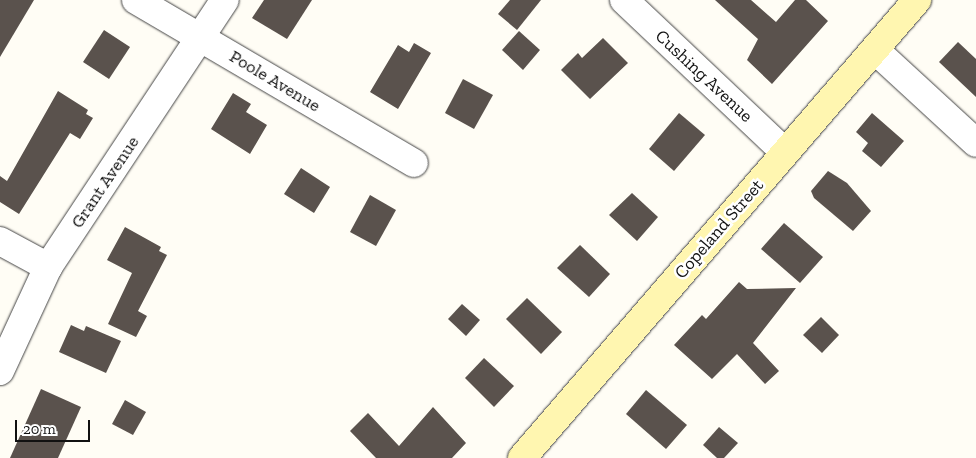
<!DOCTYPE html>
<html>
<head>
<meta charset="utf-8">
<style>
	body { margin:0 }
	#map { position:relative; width:976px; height:458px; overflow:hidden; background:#fffdf5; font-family:"Zilla Slab",serif }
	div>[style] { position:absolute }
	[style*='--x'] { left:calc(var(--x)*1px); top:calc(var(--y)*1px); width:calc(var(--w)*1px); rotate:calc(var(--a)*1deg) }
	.building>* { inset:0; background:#5a524d }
	.roads { filter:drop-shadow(0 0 1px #444) drop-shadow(0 0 1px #444) }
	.minor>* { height:28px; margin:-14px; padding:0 14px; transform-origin:14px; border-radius:14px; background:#fff }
	.secondary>* { height:28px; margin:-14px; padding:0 14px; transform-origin:14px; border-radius:14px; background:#fff6b0 }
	span { translate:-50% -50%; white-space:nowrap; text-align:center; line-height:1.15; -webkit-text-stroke:5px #fff; paint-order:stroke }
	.street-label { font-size:18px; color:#111 }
	.scale { position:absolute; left:15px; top:420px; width:75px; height:22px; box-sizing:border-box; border:2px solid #111; border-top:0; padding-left:6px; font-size:15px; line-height:18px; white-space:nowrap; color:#111; -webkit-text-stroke:4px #fff; paint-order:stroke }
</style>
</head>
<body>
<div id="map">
	<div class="building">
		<i style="clip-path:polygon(0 0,34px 0,0 57px)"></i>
		<i style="clip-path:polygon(264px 0,312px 0,287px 39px,252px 18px)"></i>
		<i style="clip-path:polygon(510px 0,541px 0,517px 30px,498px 14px)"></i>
		<i style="clip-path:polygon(715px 0,751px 0,776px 22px,795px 0,806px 0,828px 21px,772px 84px,747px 60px,758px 39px)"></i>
		<i style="clip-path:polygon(104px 30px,130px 47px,109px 79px,83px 62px)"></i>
		<i style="clip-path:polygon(519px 31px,540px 50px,523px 70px,502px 50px)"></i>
		<i style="clip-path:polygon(603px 38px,628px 63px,590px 99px,561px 70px,578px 53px,582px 58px)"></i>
		<i style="clip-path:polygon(958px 42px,976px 59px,976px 97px,939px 62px)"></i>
		<i style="clip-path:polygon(414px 43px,431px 53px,398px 109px,370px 92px,398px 45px,409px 52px)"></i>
		<i style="clip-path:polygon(463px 79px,493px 95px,474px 129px,445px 113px)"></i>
		<i style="clip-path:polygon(58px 91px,88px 110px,86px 114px,93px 118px,80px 139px,70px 133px,19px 214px,0 202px,0 176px,7px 181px)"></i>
		<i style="clip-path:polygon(233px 93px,251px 104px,246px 112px,267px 125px,250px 154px,211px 129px)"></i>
		<i style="clip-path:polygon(679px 113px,705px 135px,674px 171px,649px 149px)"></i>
		<i style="clip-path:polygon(872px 113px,904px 141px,881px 167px,862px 151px,868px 143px,856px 132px)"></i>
		<i style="clip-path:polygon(301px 168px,330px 187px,314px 213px,284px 194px)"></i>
		<i style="clip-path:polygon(828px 171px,847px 183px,871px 211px,853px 231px,814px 198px,811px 191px)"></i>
		<i style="clip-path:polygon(632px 193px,658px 217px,637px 241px,609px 215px)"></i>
		<i style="clip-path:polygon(370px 195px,396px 210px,376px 246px,350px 232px)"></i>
		<i style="clip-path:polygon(784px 223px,823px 257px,800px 283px,761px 249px)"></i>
		<i style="clip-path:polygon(125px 227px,161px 247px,159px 251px,167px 255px,138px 311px,147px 316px,136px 337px,108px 324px,132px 273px,107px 260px)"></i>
		<i style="clip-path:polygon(580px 245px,610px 274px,589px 297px,557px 268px)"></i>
		<i style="clip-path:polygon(739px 282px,747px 289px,796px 288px,753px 343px,779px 371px,765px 384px,737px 354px,712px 379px,674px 345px,702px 315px,706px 319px)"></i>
		<i style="clip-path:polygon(527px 298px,562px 332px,541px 354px,506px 319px)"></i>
		<i style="clip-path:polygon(462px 304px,480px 320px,466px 336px,448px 319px)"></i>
		<i style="clip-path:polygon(821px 317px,839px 335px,822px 353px,803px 335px)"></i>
		<i style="clip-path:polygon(71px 325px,84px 331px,86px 326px,121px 341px,106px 373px,59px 352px)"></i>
		<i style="clip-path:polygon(484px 358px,514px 386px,494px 407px,465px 378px)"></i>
		<i style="clip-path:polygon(41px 389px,81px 407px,58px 458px,10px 458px)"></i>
		<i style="clip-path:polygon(646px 390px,687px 425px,666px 449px,626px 414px)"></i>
		<i style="clip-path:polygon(125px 400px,146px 412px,133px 435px,112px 424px)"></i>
		<i style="clip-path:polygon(433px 407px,466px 443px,452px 458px,376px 458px,350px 431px,368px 413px,399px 446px)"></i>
		<i style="clip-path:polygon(719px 427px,738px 443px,724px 458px,717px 458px,703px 445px)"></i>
	</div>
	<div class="roads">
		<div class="minor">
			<i style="--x:136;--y:0;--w:322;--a:30.4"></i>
			<i style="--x:624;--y:0;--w:221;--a:43.4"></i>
			<i style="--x:875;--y:50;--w:137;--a:42.6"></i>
			<i style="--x:0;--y:241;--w:55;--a:28.4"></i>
			<i style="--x:0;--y:371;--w:115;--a:-65.2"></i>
			<i style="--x:48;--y:267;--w:320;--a:-56.5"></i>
		</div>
		<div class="secondary">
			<i style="--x:522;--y:458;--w:605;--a:-49.22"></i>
		</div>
	</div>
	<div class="street-label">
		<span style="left:704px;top:76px;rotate:43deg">Cushing Avenue</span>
		<span style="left:275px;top:81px;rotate:31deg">Poole Avenue</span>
		<span style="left:105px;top:182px;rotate:-56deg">Grant Avenue</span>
		<span style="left:719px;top:229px;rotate:-49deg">Copeland Street</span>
	</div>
	<div class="scale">20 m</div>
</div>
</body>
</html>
